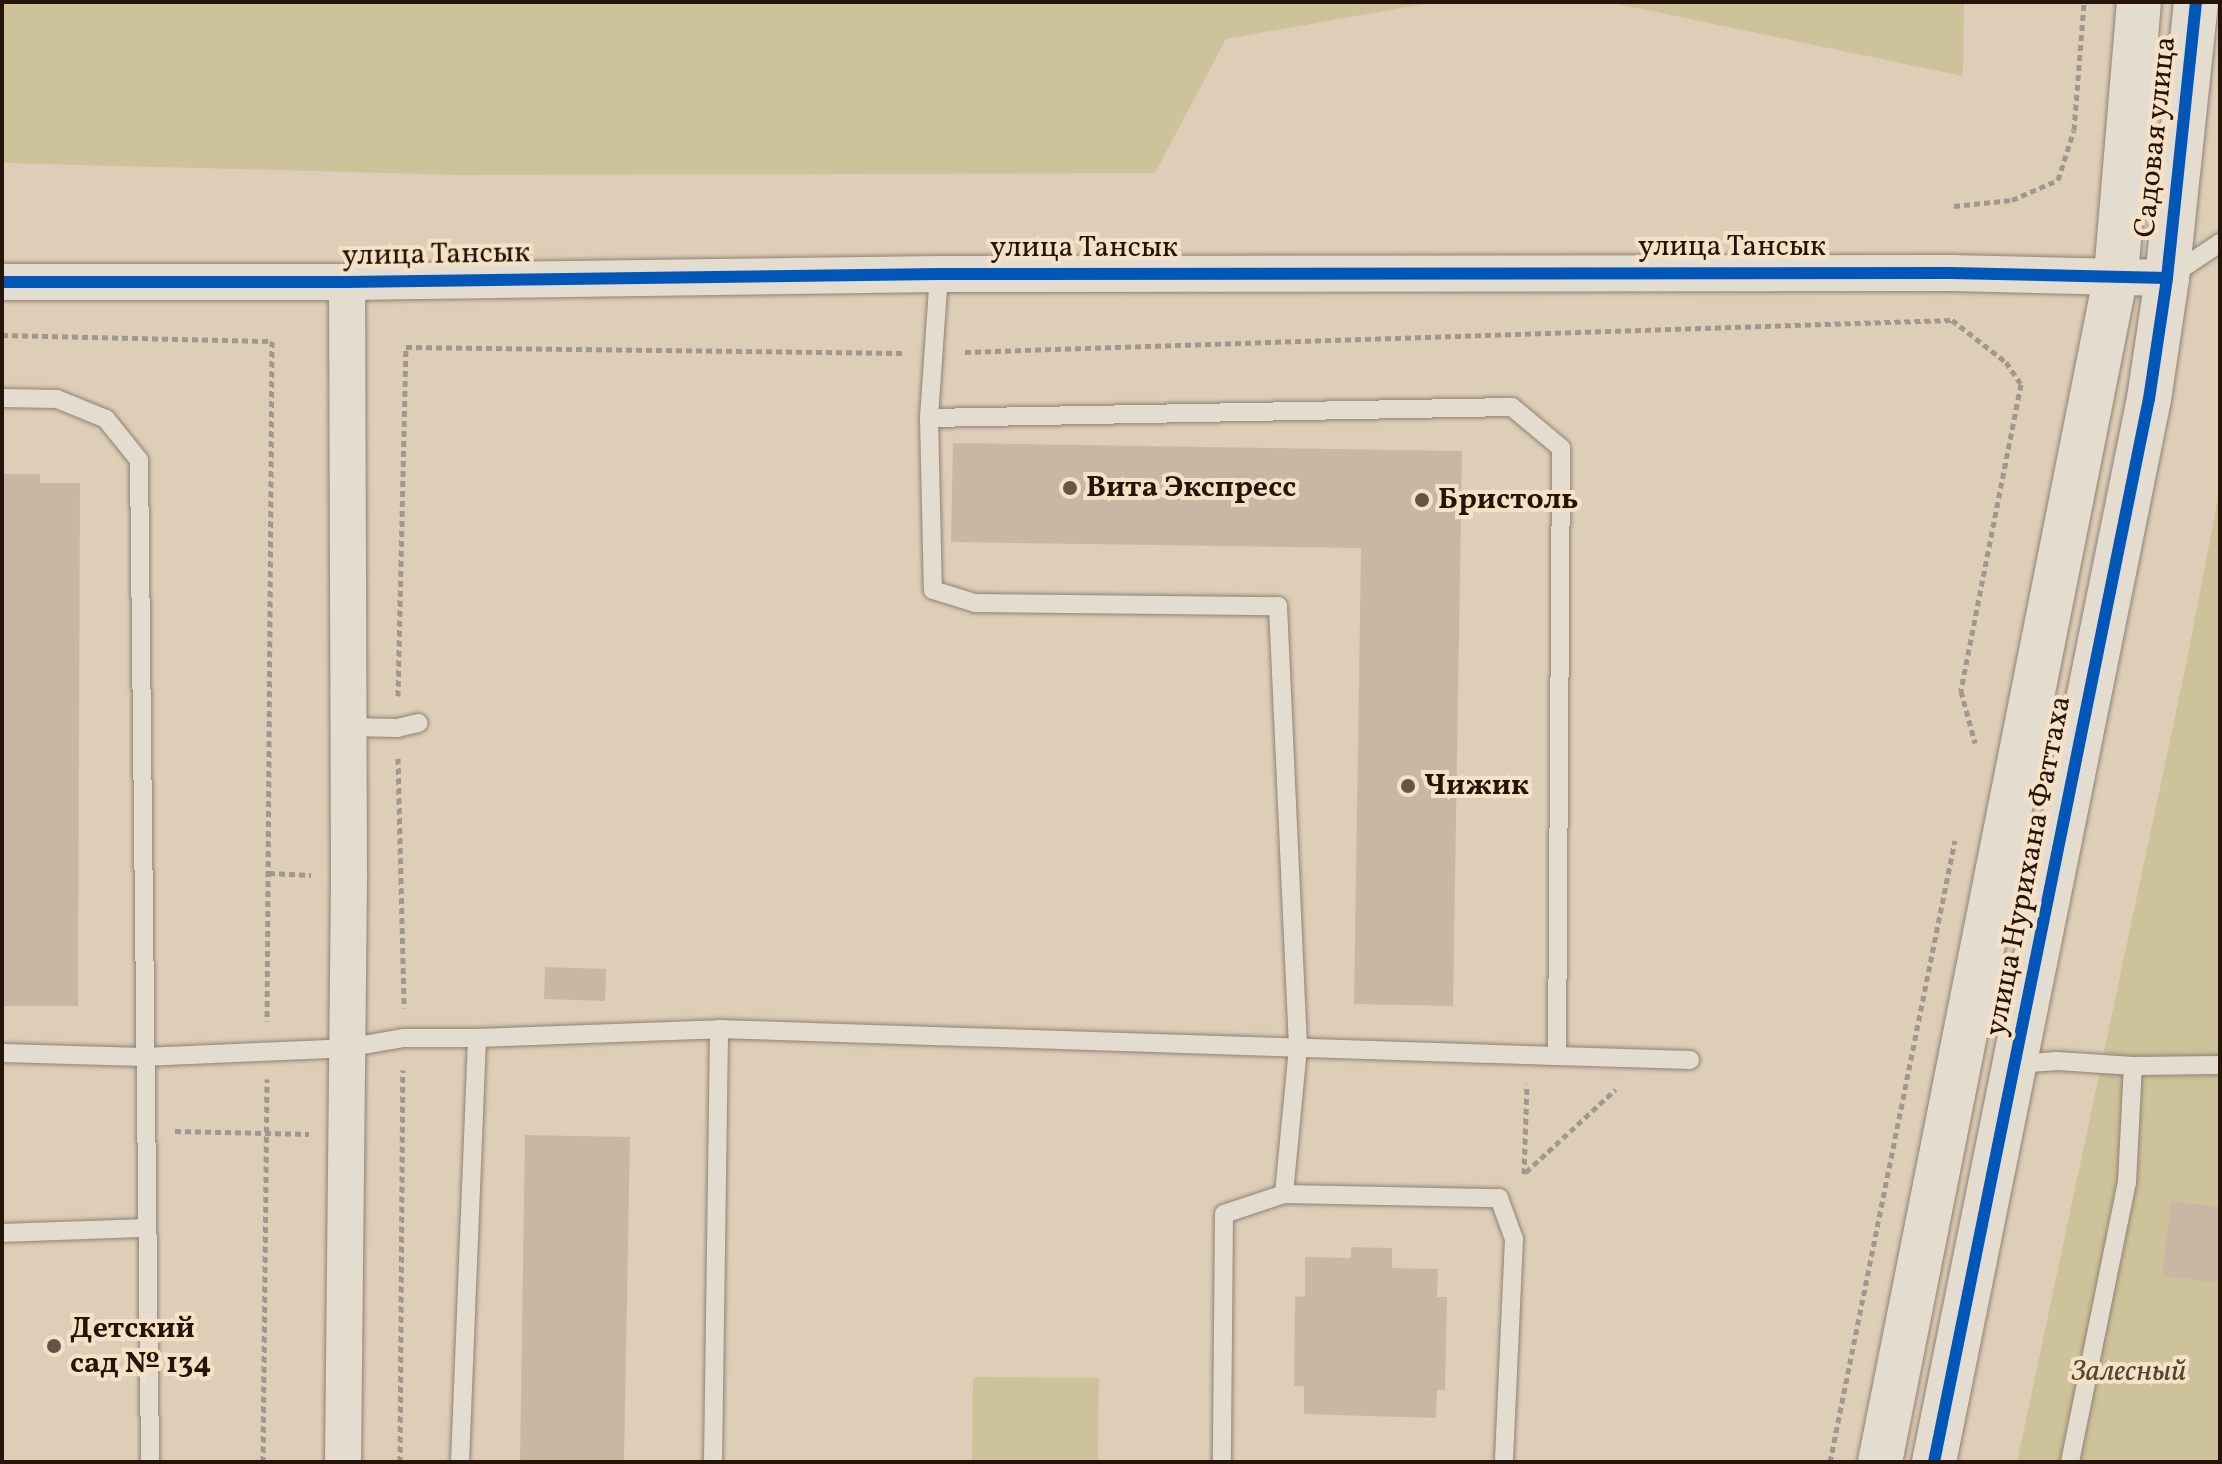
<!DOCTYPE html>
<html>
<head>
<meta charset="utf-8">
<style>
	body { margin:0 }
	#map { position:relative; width:2222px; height:1464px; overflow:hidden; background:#dfceb7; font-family:Vollkorn,serif }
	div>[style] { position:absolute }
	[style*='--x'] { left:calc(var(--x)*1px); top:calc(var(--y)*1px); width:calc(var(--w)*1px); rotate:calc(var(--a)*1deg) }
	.green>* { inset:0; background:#cec29a }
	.building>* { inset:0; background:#cab7a3 }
	.path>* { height:5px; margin-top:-2.5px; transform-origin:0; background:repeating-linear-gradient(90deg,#a0988f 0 6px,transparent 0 10px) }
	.roads { filter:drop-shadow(0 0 2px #8e8274) drop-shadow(0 0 2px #8e8274) }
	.service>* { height:18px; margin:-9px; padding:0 9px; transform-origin:9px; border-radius:9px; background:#e5dcd0 }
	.minor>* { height:36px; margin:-18px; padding:0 18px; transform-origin:18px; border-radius:18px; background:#e5dcd0 }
	.tertiary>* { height:44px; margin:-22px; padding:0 22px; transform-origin:22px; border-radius:22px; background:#e5dcd0 }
	.cycleway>* { height:12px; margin:-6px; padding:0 6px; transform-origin:6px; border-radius:6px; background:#0057b8 }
	.dots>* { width:22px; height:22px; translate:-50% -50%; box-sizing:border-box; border:4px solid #f5e1c6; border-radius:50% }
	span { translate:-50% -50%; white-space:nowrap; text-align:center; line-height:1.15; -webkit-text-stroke:8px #f5e1c6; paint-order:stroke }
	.street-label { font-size:30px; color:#26130a }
	.poi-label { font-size:30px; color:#26130a; font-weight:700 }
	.left { translate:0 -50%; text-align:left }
	.park-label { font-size:30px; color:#54452e; font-style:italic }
	.frame { position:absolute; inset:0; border:4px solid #26130a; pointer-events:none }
</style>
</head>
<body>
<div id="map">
	<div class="green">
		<i style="clip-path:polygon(2px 2px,1435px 2px,1226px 39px,1155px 173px,463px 175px,2px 163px)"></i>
		<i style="clip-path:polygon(1608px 2px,1964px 2px,1963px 76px)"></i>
		<i style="clip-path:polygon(2220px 487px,2220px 1462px,2017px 1462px,2187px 660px)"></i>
		<i style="clip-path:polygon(973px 1377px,1099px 1378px,1098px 1462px,972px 1462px)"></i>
	</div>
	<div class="building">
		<i style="clip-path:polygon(953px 443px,1462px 451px,1453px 1006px,1354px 1004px,1361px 548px,951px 542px)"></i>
		<i style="clip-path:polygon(2px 474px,40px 474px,40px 483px,80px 483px,78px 1006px,2px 1006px)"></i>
		<i style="clip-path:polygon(545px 967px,606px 969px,605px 1001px,544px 999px)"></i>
		<i style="clip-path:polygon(525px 1135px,630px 1137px,624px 1462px,520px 1462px)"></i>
		<i style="clip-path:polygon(2171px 1201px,2220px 1207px,2220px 1283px,2162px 1276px)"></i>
		<i style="clip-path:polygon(1351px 1247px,1392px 1248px,1392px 1268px,1438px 1269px,1437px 1297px,1447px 1297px,1445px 1390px,1437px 1390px,1436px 1418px,1304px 1414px,1304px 1386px,1294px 1386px,1295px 1297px,1305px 1296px,1305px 1257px,1351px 1258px)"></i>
	</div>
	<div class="path">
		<i style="--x:1954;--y:206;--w:58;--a:-5.9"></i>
		<i style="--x:2012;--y:200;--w:50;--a:-23.5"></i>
		<i style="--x:2058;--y:180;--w:52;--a:-72.3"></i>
		<i style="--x:2074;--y:130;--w:128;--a:-85.5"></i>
		<i style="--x:2;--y:335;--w:270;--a:1.3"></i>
		<i style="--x:272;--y:341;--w:680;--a:90.42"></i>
		<i style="--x:965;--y:352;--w:988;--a:-1.86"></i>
		<i style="--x:1952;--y:320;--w:68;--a:37.9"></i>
		<i style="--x:2006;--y:362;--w:27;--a:56"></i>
		<i style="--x:2021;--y:384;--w:313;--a:101.1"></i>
		<i style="--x:1961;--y:691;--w:54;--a:74.9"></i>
		<i style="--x:398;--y:696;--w:349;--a:-88.7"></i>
		<i style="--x:406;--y:347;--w:497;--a:0.7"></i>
		<i style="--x:398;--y:758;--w:250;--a:88.6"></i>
		<i style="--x:269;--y:873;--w:42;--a:2.7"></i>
		<i style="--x:175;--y:1131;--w:134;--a:1.3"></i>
		<i style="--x:1526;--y:1172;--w:122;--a:-42.7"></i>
		<i style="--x:1524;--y:1174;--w:90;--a:-88.1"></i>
		<i style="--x:263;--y:1462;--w:383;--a:-89.4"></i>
		<i style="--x:400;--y:1462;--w:392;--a:-89.6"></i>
		<i style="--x:1830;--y:1462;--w:634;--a:-78.64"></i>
	</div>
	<div class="roads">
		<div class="service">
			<i style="--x:939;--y:274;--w:144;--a:94"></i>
			<i style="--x:929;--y:418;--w:172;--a:88.7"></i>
			<i style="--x:933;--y:590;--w:44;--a:17.2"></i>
			<i style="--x:975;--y:603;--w:303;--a:0.6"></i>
			<i style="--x:1278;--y:606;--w:442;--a:87.4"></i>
			<i style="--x:1298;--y:1048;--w:147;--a:95.5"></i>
			<i style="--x:1284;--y:1194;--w:63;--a:161.6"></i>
			<i style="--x:1224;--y:1214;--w:248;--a:90.5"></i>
			<i style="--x:2172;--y:275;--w:58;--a:-33.7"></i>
			<i style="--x:2;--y:398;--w:55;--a:1"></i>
			<i style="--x:57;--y:399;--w:53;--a:22.2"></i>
			<i style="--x:106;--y:419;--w:53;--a:51.2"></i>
			<i style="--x:139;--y:460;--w:1002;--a:89.37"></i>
			<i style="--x:349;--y:727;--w:48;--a:1.2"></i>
			<i style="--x:397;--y:728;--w:22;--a:-13"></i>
			<i style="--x:2;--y:1053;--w:141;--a:1.6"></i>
			<i style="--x:143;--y:1057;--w:203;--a:-2.5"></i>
			<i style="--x:346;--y:1048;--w:59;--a:-9.8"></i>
			<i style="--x:404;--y:1038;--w:73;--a:0"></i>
			<i style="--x:1557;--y:1056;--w:133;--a:1.7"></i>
			<i style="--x:2016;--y:1064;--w:41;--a:-4.2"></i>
			<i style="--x:2057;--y:1061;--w:76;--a:3.8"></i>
			<i style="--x:2133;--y:1066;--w:87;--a:-0.7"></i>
			<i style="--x:1284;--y:1194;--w:215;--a:1.1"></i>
			<i style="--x:1499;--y:1198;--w:44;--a:69.9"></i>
			<i style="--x:1514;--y:1239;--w:223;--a:92.6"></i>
			<i style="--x:2;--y:1233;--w:145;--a:-2"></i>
			<i style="--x:460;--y:1462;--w:424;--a:-87.7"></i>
			<i style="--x:477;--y:1038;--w:242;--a:-2.1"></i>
			<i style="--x:719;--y:1029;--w:838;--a:1.85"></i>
			<i style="--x:1557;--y:1056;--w:608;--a:-89.62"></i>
			<i style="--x:1561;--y:448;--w:64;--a:-140.1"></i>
			<i style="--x:1512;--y:407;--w:583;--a:178.92"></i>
			<i style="--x:713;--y:1462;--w:433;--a:-89.2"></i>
			<i style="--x:2070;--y:1462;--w:285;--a:-78.5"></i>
			<i style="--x:2127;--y:1183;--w:117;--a:-87.1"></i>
		</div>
		<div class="minor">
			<i style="--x:2;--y:282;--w:345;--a:0"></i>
			<i style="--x:347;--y:282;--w:592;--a:-0.77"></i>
			<i style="--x:939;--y:274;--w:1012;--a:-0.06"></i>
			<i style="--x:1951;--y:273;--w:216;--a:1.3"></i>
			<i style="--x:343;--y:1462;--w:584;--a:-89.41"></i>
			<i style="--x:349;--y:878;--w:596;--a:-90.19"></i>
		</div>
		<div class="tertiary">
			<i style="--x:1880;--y:1462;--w:1210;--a:-78.76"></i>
			<i style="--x:2116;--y:275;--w:274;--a:-85.2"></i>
			<i style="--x:1934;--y:1462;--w:1085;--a:-78.57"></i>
			<i style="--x:2149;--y:399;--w:122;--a:-81.5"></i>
			<i style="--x:2167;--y:278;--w:278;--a:-84"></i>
		</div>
	</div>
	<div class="cycleway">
		<i style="--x:2;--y:282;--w:345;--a:0"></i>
		<i style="--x:347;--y:282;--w:592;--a:-0.77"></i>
		<i style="--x:939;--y:274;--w:1012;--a:-0.06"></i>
		<i style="--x:1951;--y:273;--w:216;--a:1.3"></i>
		<i style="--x:1934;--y:1462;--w:1085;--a:-78.57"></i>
		<i style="--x:2149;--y:399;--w:122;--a:-81.5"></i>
		<i style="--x:2167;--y:278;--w:278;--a:-84"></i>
	</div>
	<div class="dots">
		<i style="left:1070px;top:488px;background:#675447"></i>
		<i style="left:1422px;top:500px;background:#675447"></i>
		<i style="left:1408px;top:786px;background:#675447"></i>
		<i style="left:54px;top:1346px;background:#675447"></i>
	</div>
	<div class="street-label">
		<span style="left:2156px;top:137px;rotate:-84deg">Садовая улица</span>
		<span style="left:1732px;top:247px">улица Тансык</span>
		<span style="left:1084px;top:248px">улица Тансык</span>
		<span style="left:436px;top:255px;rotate:-1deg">улица Тансык</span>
		<span style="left:2029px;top:866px;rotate:-79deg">улица Нурихана Фаттаха</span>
	</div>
	<div class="poi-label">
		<span class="left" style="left:1086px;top:488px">Вита Экспресс</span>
		<span class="left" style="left:1438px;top:500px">Бристоль</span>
		<span class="left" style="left:1424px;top:786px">Чижик</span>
		<span class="left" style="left:70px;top:1346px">Детский<br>сад № 134</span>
	</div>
	<div class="park-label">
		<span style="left:2129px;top:1372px">Залесный</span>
	</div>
	<div class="frame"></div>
</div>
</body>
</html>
